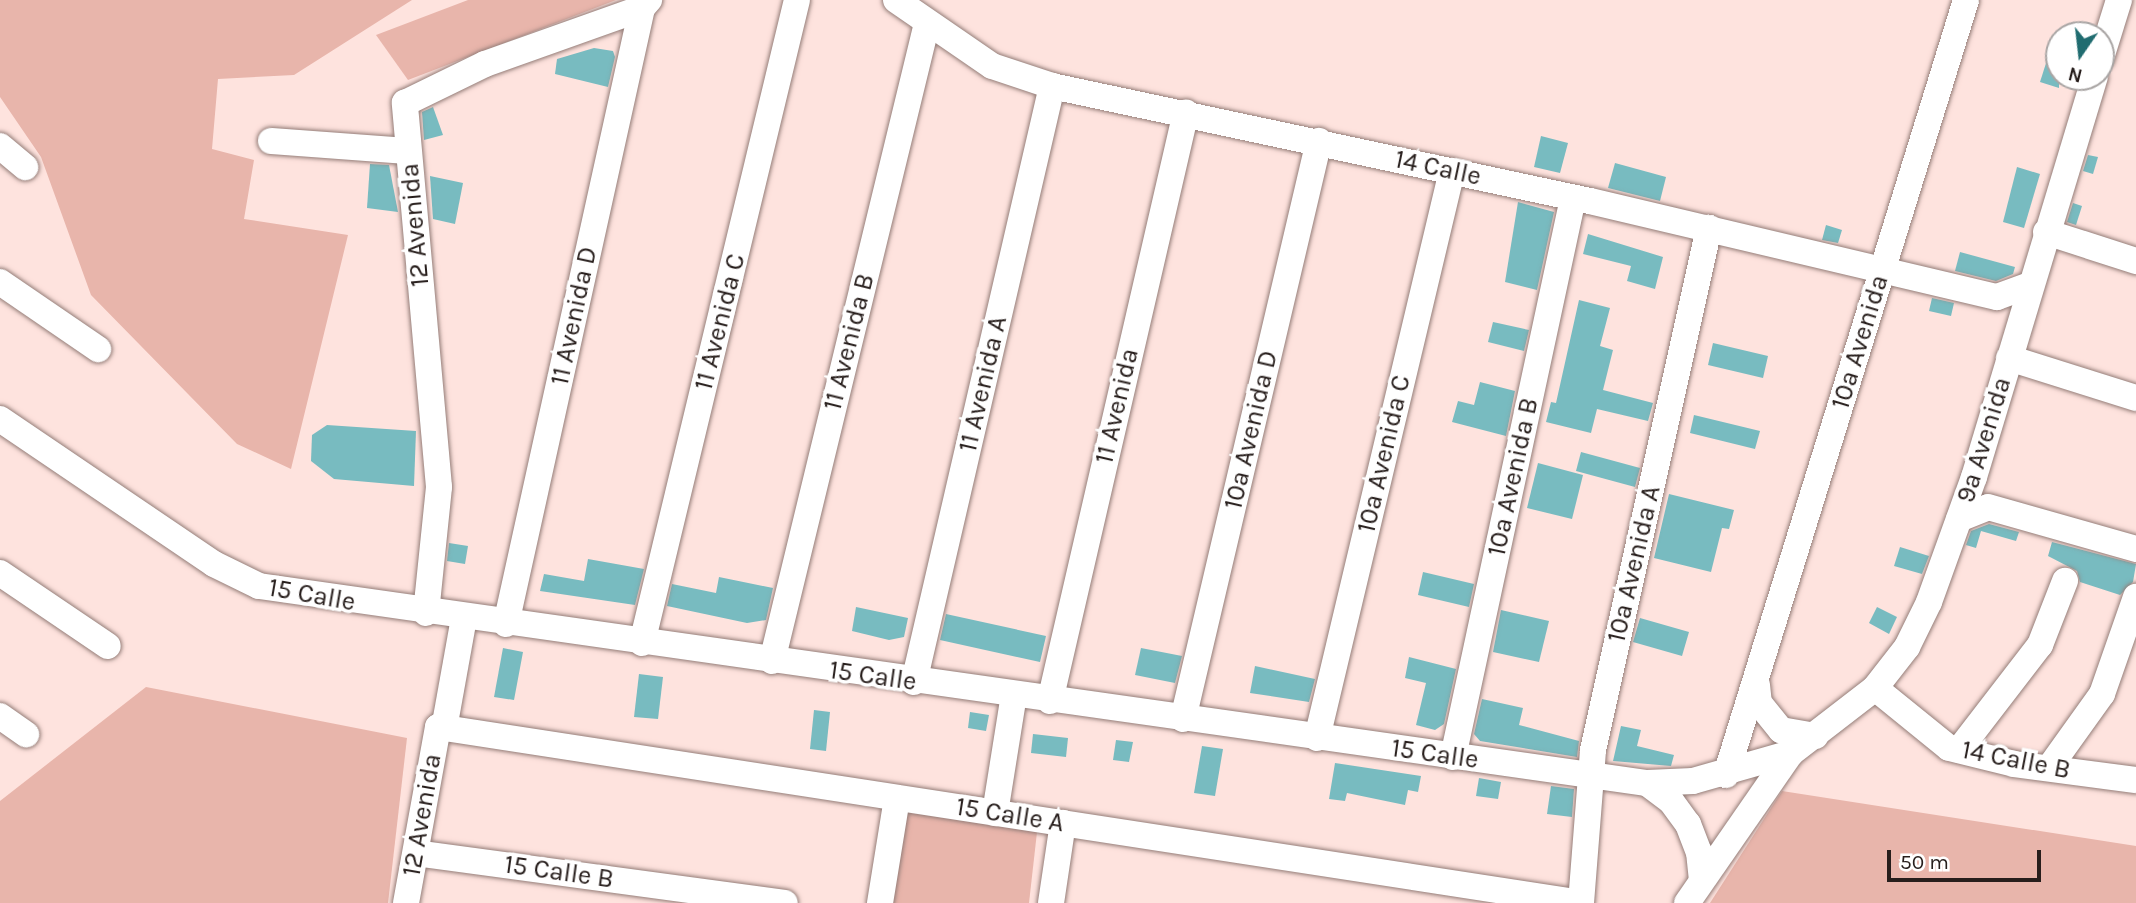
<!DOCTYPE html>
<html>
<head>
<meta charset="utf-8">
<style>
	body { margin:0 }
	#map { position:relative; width:2136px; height:903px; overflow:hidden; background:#fee3de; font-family:Karla,sans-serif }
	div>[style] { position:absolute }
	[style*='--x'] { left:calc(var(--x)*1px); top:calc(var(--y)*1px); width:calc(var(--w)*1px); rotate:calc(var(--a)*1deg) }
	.green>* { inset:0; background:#e8b5ab }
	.building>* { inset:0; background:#78bbc0 }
	.roads { filter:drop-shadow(0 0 2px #947d78) drop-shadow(0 0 2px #947d78) }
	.minor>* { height:26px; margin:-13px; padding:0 13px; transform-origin:13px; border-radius:13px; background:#fff }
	span { translate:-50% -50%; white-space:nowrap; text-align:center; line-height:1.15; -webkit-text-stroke:7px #fff; paint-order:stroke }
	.street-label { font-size:26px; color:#271e1c }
	.north { position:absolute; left:2045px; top:21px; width:70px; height:70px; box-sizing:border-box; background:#fff; border:2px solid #a9a5a4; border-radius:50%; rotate:194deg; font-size:19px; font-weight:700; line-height:28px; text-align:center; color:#271e1c }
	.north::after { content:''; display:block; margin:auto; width:24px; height:32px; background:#206c70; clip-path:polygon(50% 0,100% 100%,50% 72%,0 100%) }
	.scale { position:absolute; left:1887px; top:850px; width:154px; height:32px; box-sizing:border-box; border:4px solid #271e1c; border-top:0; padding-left:9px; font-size:21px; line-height:24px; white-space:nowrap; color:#271e1c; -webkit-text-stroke:5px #fff; paint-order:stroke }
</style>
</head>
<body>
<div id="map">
	<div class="green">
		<i style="clip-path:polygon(0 0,412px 0,294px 75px,218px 79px,212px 149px,254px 160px,244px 219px,348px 235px,291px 469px,237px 444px,91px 295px,41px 157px,0 97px)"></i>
		<i style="clip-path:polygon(468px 0,616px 0,408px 80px,376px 35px)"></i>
		<i style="clip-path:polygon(146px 687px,407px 738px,388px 903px,0 903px,0 801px)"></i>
		<i style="clip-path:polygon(1782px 791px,2136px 846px,2136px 903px,1710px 903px)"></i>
		<i style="clip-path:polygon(897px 811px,1037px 832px,1029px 903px,884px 903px)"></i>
	</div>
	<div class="building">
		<i style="clip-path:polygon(2055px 35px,2059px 35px,2059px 88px,2040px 82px)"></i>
		<i style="clip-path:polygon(594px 48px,613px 51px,615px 57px,608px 87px,555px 74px,557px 59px)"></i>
		<i style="clip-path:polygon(433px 107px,443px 135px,424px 140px,422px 112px)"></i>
		<i style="clip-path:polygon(1541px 136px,1568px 143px,1560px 173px,1534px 167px)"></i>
		<i style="clip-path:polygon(2088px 155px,2098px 157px,2093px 174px,2083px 171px)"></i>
		<i style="clip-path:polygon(1615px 163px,1666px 177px,1660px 201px,1608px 188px)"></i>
		<i style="clip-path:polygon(370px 164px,389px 165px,398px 212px,367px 208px)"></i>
		<i style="clip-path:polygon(2017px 167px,2040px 174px,2024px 228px,2003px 222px)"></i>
		<i style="clip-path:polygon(430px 176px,463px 183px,455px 224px,433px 219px)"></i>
		<i style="clip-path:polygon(1518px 202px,1554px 212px,1537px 290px,1505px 282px)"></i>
		<i style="clip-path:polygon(2073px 203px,2082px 206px,2076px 225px,2067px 222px)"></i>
		<i style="clip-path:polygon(1826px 225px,1842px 230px,1838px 243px,1822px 240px)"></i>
		<i style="clip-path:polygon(1588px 234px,1663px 257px,1655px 289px,1627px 281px,1631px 266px,1583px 254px)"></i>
		<i style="clip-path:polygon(1960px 252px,2015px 267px,2013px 274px,1996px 281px,1955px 271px)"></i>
		<i style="clip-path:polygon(1932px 298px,1954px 303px,1951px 316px,1929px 311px)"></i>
		<i style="clip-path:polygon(1579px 300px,1610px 308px,1600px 346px,1613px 350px,1603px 390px,1653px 403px,1648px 421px,1597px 409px,1591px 433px,1546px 422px,1551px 402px,1556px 403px)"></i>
		<i style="clip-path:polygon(1493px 322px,1529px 330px,1524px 351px,1488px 342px)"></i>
		<i style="clip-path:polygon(1713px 343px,1768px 356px,1763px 378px,1708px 365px)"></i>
		<i style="clip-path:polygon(1480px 382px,1515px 391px,1506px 436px,1452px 422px,1458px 401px,1474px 405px)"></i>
		<i style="clip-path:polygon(1694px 415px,1760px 431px,1755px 449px,1690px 433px)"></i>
		<i style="clip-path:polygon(327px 425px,416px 431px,414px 486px,334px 479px,311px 461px,312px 435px)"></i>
		<i style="clip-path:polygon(1581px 452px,1640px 468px,1635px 487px,1576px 471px)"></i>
		<i style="clip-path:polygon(1538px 463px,1583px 475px,1572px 519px,1527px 508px)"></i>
		<i style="clip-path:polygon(1669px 494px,1734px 510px,1729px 529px,1722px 528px,1711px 572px,1654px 558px)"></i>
		<i style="clip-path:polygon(1989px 524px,2019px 532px,2016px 541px,1981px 531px,1976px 548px,1966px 545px,1971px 531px)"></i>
		<i style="clip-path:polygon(2052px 542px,2136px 564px,2133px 582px,2120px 595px,2080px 582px,2077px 571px,2048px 556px)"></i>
		<i style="clip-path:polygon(449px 543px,468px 546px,465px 564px,447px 561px)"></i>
		<i style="clip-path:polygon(1900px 547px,1929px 556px,1922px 574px,1894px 566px)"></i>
		<i style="clip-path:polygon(588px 559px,644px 569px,635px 605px,540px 591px,544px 574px,584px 581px)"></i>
		<i style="clip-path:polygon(1423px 572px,1474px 584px,1469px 607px,1418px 595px)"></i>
		<i style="clip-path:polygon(719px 577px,773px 588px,766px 620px,747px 623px,667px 606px,672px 584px,716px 593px)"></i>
		<i style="clip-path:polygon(856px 607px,908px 618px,904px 637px,889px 640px,852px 631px)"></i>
		<i style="clip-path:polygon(1877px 607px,1897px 617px,1889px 634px,1869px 623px)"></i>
		<i style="clip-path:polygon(1501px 610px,1549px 621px,1539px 662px,1493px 652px)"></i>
		<i style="clip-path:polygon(946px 614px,1046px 636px,1040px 662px,940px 640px)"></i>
		<i style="clip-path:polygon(1640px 618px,1689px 632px,1682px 656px,1633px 642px)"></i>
		<i style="clip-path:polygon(503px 648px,523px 652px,514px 700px,494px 697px)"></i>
		<i style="clip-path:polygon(1141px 648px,1182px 656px,1175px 683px,1135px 675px)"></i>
		<i style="clip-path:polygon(1409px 657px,1456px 669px,1444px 724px,1435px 730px,1416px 725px,1426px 683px,1405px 678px)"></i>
		<i style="clip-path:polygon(1255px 666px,1315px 679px,1309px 702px,1250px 693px)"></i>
		<i style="clip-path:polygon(639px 674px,663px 677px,658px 719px,634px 717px)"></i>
		<i style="clip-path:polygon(1482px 699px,1523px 708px,1519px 725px,1579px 741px,1577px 757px,1480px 741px,1474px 734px)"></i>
		<i style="clip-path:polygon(814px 710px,830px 712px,826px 751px,810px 749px)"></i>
		<i style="clip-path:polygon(970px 712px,989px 715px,986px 731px,968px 728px)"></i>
		<i style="clip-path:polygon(1621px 726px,1641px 730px,1637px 746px,1674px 755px,1671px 766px,1613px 761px)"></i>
		<i style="clip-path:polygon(1033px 734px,1068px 738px,1066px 757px,1031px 753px)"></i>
		<i style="clip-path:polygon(1116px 740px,1133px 742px,1129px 762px,1113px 760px)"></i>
		<i style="clip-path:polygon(1202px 746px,1223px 749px,1215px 796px,1194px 793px)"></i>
		<i style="clip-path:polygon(1335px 763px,1421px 776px,1418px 792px,1408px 790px,1405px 805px,1347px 793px,1345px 801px,1329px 799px)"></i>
		<i style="clip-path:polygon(1479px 778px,1501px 782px,1498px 799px,1476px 796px)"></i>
		<i style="clip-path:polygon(1551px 786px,1574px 789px,1572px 817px,1547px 814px)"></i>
	</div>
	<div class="roads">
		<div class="minor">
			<i style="--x:896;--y:0;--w:116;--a:34.5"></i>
			<i style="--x:992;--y:66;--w:63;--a:18.4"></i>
			<i style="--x:1052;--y:86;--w:550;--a:12.07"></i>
			<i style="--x:1590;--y:201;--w:418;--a:13.3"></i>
			<i style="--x:1997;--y:297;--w:35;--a:-20"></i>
			<i style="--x:2101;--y:58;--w:61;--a:-72.8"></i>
			<i style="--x:271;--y:141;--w:137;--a:4.2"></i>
			<i style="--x:0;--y:146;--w:33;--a:40"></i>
			<i style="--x:2046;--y:232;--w:95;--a:17.9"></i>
			<i style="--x:0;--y:282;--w:119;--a:34.4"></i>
			<i style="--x:2009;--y:358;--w:133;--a:17.5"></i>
			<i style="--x:0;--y:419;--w:258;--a:34.1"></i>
			<i style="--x:214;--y:564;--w:50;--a:26.1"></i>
			<i style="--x:259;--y:586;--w:1402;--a:8.08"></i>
			<i style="--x:1647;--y:783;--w:46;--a:-2.5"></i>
			<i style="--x:1693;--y:781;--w:102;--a:-15.9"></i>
			<i style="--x:1791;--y:753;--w:106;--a:-37.7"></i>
			<i style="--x:1875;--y:688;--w:52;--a:-52"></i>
			<i style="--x:1907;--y:647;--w:50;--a:-63.9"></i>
			<i style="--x:1929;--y:602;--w:133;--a:-70.2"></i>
			<i style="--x:1974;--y:477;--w:418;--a:-73.2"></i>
			<i style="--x:1959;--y:519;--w:31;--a:-22"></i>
			<i style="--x:1988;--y:507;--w:154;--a:15.8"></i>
			<i style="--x:0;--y:573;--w:130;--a:34.1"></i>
			<i style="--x:426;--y:613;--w:127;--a:-84.1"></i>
			<i style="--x:439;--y:487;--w:386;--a:-95.1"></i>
			<i style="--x:405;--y:103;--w:89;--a:-26"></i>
			<i style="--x:485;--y:64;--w:167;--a:-19.6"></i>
			<i style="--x:642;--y:8;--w:11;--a:-49"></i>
			<i style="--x:506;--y:624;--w:631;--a:-77.55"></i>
			<i style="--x:642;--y:643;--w:661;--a:-76.45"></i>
			<i style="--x:772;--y:661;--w:657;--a:-76.34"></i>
			<i style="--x:914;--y:682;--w:612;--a:-76.96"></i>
			<i style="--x:1757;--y:685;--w:18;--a:84"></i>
			<i style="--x:1759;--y:703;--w:35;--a:51"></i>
			<i style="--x:1781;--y:730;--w:35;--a:10"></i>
			<i style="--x:1875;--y:688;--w:95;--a:39"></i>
			<i style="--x:1949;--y:748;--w:67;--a:13.8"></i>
			<i style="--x:2014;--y:764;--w:123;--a:7.5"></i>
			<i style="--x:1050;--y:701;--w:604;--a:-77"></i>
			<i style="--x:0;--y:716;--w:32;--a:35"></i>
			<i style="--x:1183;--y:719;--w:594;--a:-76.76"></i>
			<i style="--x:444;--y:729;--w:113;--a:-79.8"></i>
			<i style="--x:1317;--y:738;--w:583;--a:-76.61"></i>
			<i style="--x:1959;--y:750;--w:133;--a:-52.4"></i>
			<i style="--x:2040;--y:645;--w:69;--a:-68.7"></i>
			<i style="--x:1453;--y:757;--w:572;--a:-77.88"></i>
			<i style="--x:2049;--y:768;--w:91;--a:-54.4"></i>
			<i style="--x:2102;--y:694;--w:103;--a:-70.7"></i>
			<i style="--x:1726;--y:775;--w:811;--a:-72.79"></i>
			<i style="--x:1647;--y:783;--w:30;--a:37"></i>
			<i style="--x:1671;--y:801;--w:29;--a:54"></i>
			<i style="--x:1688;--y:824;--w:30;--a:69"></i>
			<i style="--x:1699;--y:852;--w:28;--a:84"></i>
			<i style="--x:995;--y:813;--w:120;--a:-80.9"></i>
			<i style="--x:416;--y:853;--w:372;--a:7.7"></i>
			<i style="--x:406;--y:903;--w:179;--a:-79.7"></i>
			<i style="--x:438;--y:727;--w:1156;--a:8.75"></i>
			<i style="--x:880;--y:903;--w:106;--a:-80.8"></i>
			<i style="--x:1051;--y:903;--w:81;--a:-81.5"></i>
			<i style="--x:1581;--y:903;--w:153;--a:-85.5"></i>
			<i style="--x:1593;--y:750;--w:535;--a:-77.47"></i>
			<i style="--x:1687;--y:903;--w:183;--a:-55.3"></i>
		</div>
	</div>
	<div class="street-label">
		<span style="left:1438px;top:168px;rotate:12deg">14 Calle</span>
		<span style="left:415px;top:225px;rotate:-95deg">12 Avenida</span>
		<span style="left:574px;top:316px;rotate:-78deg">11 Avenida D</span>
		<span style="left:720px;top:322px;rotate:-76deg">11 Avenida C</span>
		<span style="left:849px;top:342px;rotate:-76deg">11 Avenida B</span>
		<span style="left:1860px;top:342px;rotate:-73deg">10a Avenida</span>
		<span style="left:983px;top:384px;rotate:-77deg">11 Avenida A</span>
		<span style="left:1117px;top:406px;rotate:-77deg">11 Avenida</span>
		<span style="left:1251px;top:430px;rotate:-77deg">10a Avenida D</span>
		<span style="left:1984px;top:440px;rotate:-73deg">9a Avenida</span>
		<span style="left:1384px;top:454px;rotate:-77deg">10a Avenida C</span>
		<span style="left:1513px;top:477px;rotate:-78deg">10a Avenida B</span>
		<span style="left:1634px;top:564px;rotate:-77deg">10a Avenida A</span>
		<span style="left:312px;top:595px;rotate:10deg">15 Calle</span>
		<span style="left:873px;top:676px;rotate:8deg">15 Calle</span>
		<span style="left:1435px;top:754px;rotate:8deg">15 Calle</span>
		<span style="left:2016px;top:760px;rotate:11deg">14 Calle B</span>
		<span style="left:422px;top:815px;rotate:-80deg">12 Avenida</span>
		<span style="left:1010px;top:815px;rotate:9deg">15 Calle A</span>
		<span style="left:559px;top:872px;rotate:8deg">15 Calle B</span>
	</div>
	<div class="north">N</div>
	<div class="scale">50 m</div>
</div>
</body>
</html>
